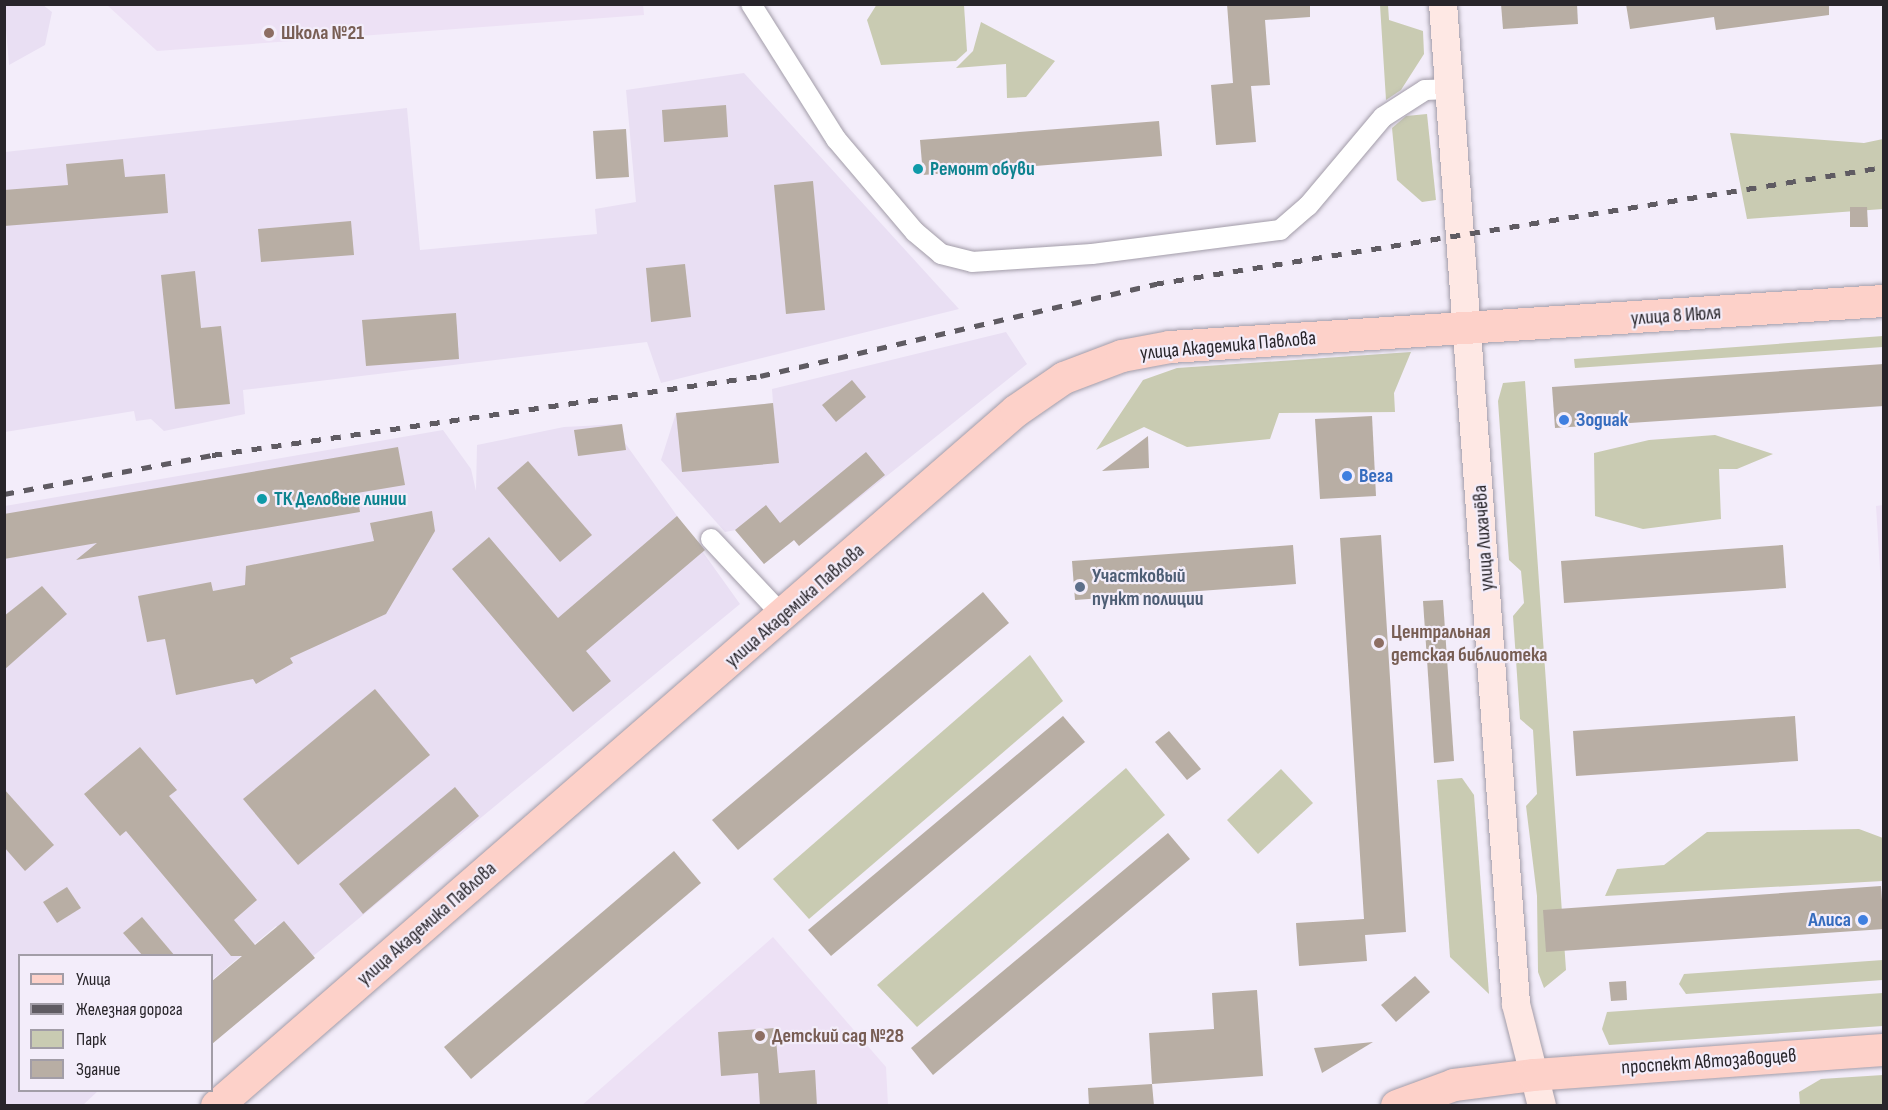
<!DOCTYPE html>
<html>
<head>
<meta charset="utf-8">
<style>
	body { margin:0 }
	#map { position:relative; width:1888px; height:1110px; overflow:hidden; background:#f3edfa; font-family:"Sofia Sans Condensed",sans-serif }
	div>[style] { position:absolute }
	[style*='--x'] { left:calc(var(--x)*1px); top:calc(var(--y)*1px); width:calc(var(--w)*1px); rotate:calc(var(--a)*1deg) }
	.built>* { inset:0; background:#e9dff3 }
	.education>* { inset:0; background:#ede1f5 }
	.green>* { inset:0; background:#c9cbb2 }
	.building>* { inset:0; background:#b8aea4 }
	.roads { filter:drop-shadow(0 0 2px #a29ca8) drop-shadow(0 0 2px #a29ca8) }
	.street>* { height:20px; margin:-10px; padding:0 10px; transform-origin:10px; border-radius:10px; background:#fff }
	.secondary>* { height:28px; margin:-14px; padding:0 14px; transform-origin:14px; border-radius:14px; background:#fee8e4 }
	.primary>* { height:32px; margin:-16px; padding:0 16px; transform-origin:16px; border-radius:16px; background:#fdd1c9 }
	.rail>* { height:4.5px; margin-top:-2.25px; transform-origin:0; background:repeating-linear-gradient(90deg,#5f5b62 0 10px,transparent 0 20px) }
	.dots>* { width:16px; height:16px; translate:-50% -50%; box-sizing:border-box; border:3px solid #f3edfa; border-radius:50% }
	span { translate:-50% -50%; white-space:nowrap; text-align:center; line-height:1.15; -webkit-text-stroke:4.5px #f3edfa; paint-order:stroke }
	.education-label { font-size:20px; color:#785e54; font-weight:700 }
	.left { translate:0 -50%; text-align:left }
	.culture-label { font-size:20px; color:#0d838f; font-weight:700 }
	.street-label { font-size:20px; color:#28252a }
	.shop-label { font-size:20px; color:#366cbe; font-weight:700 }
	.right { translate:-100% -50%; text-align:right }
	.service-label { font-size:20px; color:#4e5e75; font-weight:700 }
	.frame { position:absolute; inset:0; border:6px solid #28252a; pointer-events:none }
	.legend { position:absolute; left:18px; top:954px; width:195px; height:138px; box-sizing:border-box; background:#f3edfa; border:2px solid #a29da7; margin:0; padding:8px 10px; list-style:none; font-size:18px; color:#28252a }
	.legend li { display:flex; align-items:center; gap:12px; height:30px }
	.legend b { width:30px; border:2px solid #a29da7 }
</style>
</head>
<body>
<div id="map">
	<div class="built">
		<i style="clip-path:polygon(4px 5px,43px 5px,52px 12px,45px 45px,9px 65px)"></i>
		<i style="clip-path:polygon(744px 73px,959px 309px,661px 383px,647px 342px,243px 390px,245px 414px,164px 431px,151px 419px,136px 421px,134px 411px,5px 432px,5px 152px,407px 108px,420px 250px,597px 234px,595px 209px,636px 202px,626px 90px)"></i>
		<i style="clip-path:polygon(1006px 332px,1027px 364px,799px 546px,794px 540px,764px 564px,736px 530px,725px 532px,661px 460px,676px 413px,773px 403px,772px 389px)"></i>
		<i style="clip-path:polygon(622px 424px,625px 443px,740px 604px,306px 962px,276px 926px,212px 980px,212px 956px,20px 956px,20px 1090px,98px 1091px,83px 1105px,5px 1106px,5px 506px,443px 430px,471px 469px,476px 491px,477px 445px,564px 427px)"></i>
	</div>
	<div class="education">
		<i style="clip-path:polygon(643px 4px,644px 15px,157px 51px,107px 5px)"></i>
		<i style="clip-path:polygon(1883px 505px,1884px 505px,1883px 619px,1876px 506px)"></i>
		<i style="clip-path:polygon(773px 937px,886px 1067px,888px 1105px,581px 1106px)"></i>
	</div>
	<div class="green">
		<i style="clip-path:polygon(877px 4px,964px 5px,967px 51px,956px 61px,881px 65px,867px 20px)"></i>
		<i style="clip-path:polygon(1380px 5px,1388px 5px,1389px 20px,1423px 31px,1424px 54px,1401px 90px,1386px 100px)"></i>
		<i style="clip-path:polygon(981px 22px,1055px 61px,1026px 97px,1007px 98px,1006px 64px,956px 68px,973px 51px)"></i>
		<i style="clip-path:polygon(1427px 114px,1436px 200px,1422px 202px,1397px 180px,1392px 128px,1406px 116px)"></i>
		<i style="clip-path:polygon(1730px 133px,1864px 143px,1883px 139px,1883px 209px,1747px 219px)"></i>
		<i style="clip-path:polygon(1883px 336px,1883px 347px,1575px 368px,1574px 359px)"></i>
		<i style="clip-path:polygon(1411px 352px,1394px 393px,1395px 412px,1279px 413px,1270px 439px,1187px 447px,1144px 427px,1096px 450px,1143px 380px,1177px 368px)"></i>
		<i style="clip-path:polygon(1525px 381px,1566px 970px,1544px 988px,1538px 972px,1537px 896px,1526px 806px,1537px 794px,1533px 730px,1520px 719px,1513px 616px,1524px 603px,1521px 571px,1509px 560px,1498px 401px,1503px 383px)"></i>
		<i style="clip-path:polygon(1715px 435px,1773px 454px,1737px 469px,1719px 469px,1721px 519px,1643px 529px,1595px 516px,1594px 453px,1649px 440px)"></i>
		<i style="clip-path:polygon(1030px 655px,1063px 701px,809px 919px,773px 879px)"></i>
		<i style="clip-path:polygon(1126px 768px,1165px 815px,917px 1027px,877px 985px)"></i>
		<i style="clip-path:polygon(1281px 769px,1313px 803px,1258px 854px,1227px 820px)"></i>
		<i style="clip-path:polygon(1462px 778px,1474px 795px,1489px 994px,1450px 957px,1437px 780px)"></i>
		<i style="clip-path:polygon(1859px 829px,1883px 838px,1883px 881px,1605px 896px,1617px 869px,1664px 865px,1707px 832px)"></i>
		<i style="clip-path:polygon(1883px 960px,1883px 980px,1686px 994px,1679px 984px,1684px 974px)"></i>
		<i style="clip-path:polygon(1883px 993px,1883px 1026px,1609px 1045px,1602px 1029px,1607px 1012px)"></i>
		<i style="clip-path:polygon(1883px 1075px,1883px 1105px,1800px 1105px,1799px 1092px,1821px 1079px)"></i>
	</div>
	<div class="building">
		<i style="clip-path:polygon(1227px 4px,1310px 4px,1310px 17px,1265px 20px,1270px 85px,1251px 86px,1256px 142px,1216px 145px,1211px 85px,1233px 83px)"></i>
		<i style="clip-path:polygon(1501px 4px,1577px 4px,1578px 24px,1503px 29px)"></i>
		<i style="clip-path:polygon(1626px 4px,1829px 4px,1829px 15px,1716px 30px,1714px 17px,1630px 29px)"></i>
		<i style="clip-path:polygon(726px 105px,728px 137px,664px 142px,662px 110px)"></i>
		<i style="clip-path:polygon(1159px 121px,1162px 156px,923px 175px,920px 140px)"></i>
		<i style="clip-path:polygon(626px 129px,629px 177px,596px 179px,593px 131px)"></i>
		<i style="clip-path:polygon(123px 159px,125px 177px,165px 174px,168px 213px,4px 226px,4px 190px,68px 185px,66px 164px)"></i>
		<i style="clip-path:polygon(813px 181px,825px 310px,786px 314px,774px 185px)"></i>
		<i style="clip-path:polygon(1850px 207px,1867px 207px,1868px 227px,1850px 227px)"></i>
		<i style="clip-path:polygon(351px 221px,354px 255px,261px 262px,258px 229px)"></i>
		<i style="clip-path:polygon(685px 264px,691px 317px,651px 322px,646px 268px)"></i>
		<i style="clip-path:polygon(195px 271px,201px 328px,221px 326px,230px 404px,175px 409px,161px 275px)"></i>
		<i style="clip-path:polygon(456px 313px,459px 359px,366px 366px,362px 320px)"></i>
		<i style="clip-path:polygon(1884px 364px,1884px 406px,1555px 428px,1552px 387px)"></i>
		<i style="clip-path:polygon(852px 380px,866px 397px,836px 422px,822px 405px)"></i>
		<i style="clip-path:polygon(773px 403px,779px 463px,682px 472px,676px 413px)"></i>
		<i style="clip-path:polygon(1372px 416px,1376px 496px,1320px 499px,1315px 419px)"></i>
		<i style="clip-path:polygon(622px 424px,626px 450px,578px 456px,574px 430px)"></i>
		<i style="clip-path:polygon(1148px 436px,1149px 468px,1102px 471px)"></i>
		<i style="clip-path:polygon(398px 447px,405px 485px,357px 493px,360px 512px,76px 560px,97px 543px,4px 559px,4px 514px)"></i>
		<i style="clip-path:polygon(866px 452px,885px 475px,799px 546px,794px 540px,764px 564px,735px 530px,766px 505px,780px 523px)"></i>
		<i style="clip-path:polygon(528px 461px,592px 535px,560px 562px,497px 488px)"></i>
		<i style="clip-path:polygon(432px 511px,435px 531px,386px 614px,290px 658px,293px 663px,256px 684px,253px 679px,176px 695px,165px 639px,147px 642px,138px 596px,211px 582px,213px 591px,245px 585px,246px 566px,374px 541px,370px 523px)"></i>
		<i style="clip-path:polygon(677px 516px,705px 550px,586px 651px,611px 681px,573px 712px,452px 569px,489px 537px,558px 618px)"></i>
		<i style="clip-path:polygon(1381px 535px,1406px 932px,1365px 935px,1367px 961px,1299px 966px,1296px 923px,1364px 919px,1340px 538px)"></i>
		<i style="clip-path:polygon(1293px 545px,1296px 584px,1075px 600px,1072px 561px)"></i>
		<i style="clip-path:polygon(1783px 545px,1786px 588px,1564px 603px,1561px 561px)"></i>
		<i style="clip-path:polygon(42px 586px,67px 614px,4px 670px,4px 616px)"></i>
		<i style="clip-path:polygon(983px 592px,1009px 623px,738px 850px,712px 820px)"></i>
		<i style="clip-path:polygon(1443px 600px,1454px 761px,1434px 763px,1423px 601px)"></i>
		<i style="clip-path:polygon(375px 689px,430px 755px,298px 865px,243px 799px)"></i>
		<i style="clip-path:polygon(1063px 716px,1085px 742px,831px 956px,808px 930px)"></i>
		<i style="clip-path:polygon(1795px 716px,1798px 761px,1576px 776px,1573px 731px)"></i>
		<i style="clip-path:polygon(1169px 731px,1201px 769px,1187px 780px,1155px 742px)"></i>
		<i style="clip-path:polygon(140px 747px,177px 790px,169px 796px,257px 900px,234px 920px,255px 945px,284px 921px,315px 958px,212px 1044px,212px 981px,242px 956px,231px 956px,126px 831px,120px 836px,84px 794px)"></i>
		<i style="clip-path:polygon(455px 787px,479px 816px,363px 914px,339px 884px)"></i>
		<i style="clip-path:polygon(4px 789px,54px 845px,25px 871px,4px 847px)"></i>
		<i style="clip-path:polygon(1168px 833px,1190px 859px,933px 1075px,911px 1048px)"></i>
		<i style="clip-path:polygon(674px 851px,701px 883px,471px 1079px,444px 1047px)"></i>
		<i style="clip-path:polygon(1881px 886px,1884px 929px,1546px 952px,1543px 910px)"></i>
		<i style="clip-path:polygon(67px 887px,81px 908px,57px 923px,43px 902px)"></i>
		<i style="clip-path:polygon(142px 917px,175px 956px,143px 956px,123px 933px)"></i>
		<i style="clip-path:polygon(1415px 976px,1430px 992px,1396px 1022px,1381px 1005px)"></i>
		<i style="clip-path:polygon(1626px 981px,1627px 1000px,1611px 1001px,1609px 982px)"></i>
		<i style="clip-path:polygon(1257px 990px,1263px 1076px,1152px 1084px,1149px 1033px,1214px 1029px,1212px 993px)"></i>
		<i style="clip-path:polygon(775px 1028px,779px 1073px,815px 1070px,817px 1106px,760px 1106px,758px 1073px,721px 1076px,718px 1032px)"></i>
		<i style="clip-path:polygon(1373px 1042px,1322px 1073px,1314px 1048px)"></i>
		<i style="clip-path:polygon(1152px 1084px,1154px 1106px,1089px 1106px,1088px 1088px)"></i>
	</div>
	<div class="roads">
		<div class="street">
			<i style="--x:751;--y:4;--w:160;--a:57.8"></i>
			<i style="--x:836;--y:139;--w:122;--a:49.7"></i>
			<i style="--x:915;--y:232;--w:34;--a:40"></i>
			<i style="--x:941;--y:254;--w:32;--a:14"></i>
			<i style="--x:972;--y:262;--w:120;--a:-3.8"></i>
			<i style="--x:1092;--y:254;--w:190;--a:-7.3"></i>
			<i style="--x:1280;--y:230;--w:37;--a:-41"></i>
			<i style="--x:1308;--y:206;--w:116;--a:-49.9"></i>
			<i style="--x:1383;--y:117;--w:50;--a:-32.7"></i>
			<i style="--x:1425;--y:90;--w:25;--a:-2"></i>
			<i style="--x:711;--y:539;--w:105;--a:46.9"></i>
		</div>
		<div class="secondary">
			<i style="--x:1443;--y:4;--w:1003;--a:85.82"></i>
			<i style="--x:1516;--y:1004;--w:105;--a:75.7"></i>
		</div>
		<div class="primary">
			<i style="--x:217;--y:1106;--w:1059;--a:-41.02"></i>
			<i style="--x:1016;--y:411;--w:58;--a:-34.5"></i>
			<i style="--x:1064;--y:378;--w:62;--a:-20.8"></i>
			<i style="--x:1122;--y:356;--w:49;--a:-10.6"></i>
			<i style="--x:1170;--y:347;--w:715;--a:-3.69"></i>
			<i style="--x:1397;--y:1106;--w:61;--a:-20.2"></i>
			<i style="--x:1454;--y:1085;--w:81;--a:-7.1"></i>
			<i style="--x:1534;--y:1075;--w:351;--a:-4.1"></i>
		</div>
	</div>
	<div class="rail">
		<i style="--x:4;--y:494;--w:212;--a:-10.6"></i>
		<i style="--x:212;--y:455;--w:554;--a:-8.2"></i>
		<i style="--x:760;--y:376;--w:405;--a:-13.1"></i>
		<i style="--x:1154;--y:284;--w:739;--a:-9.11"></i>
	</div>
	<div class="dots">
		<i style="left:269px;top:33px;background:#8d6e63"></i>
		<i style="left:918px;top:169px;background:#0f9aa8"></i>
		<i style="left:1564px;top:420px;background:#3f7fe0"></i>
		<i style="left:1347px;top:476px;background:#3f7fe0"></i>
		<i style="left:262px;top:499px;background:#0f9aa8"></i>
		<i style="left:1080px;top:587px;background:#5c6f8a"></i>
		<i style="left:1379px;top:643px;background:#8d6e63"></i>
		<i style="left:1863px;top:920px;background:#3f7fe0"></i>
		<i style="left:760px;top:1036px;background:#8d6e63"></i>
	</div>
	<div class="education-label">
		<span class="left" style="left:281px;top:33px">Школа №21</span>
		<span class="left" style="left:1391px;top:644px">Центральная<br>детская библиотека</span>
		<span class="left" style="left:772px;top:1036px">Детский сад №28</span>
	</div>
	<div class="culture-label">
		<span class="left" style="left:930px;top:169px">Ремонт обуви</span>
		<span class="left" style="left:274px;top:499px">ТК Деловые линии</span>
	</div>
	<div class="street-label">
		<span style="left:1676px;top:316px;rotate:-4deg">улица 8 Июля</span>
		<span style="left:1228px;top:346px;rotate:-5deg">улица Академика Павлова</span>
		<span style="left:1484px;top:538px;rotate:-94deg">улица Лихачёва</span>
		<span style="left:795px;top:606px;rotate:-41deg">улица Академика Павлова</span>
		<span style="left:427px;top:924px;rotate:-41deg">улица Академика Павлова</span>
		<span style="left:1709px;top:1062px;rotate:-4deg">проспект Автозаводцев</span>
	</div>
	<div class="shop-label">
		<span class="left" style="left:1576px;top:420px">Зодиак</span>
		<span class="left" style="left:1359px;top:476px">Вега</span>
		<span class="right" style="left:1851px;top:920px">Алиса</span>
	</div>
	<div class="service-label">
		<span class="left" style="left:1092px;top:588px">Участковый<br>пункт полиции</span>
	</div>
	<div class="frame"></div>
	<ul class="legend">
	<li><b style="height:8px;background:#fdd1c9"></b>Улица</li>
	<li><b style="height:8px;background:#5f5b62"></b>Железная дорога</li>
	<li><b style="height:16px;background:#c9cbb2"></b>Парк</li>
	<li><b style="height:16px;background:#b8aea4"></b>Здание</li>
	</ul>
</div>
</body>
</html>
